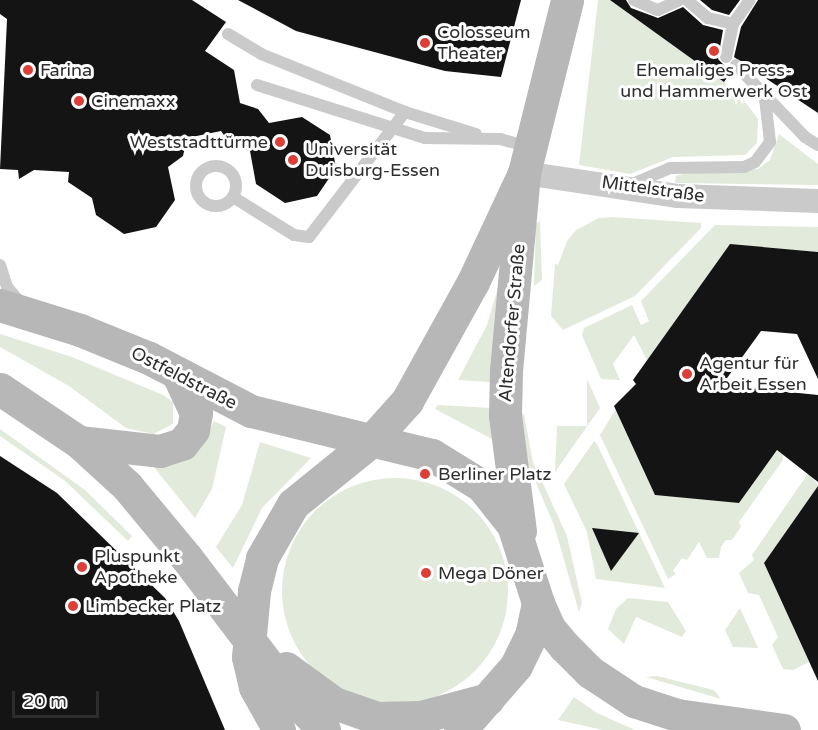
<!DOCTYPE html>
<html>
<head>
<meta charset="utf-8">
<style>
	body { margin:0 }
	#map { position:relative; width:818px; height:730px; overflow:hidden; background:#fff; font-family:"Varela Round",sans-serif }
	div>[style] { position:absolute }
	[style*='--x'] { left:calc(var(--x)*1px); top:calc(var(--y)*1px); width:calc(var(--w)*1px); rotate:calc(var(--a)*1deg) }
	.green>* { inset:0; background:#e2eadb }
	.round { border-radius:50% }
	.building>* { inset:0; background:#141414 }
	.service>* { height:12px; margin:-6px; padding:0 6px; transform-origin:6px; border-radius:6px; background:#cacaca }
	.service>.ring { margin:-6px; padding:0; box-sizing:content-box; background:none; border:12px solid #cacaca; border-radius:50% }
	.minor>* { height:24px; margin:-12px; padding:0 12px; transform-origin:12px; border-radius:12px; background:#cacaca }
	.secondary>* { height:33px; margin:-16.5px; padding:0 16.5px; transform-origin:16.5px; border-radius:16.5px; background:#b7b7b7 }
	.service-bridge>* { height:12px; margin:-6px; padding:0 6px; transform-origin:6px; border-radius:6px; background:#cacaca }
	.dots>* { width:16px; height:16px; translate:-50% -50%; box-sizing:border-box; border:3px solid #fff; border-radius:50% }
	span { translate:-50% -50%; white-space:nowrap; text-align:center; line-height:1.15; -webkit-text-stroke:6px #fff; paint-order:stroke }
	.poi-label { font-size:18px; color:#2d2d2d }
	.left { translate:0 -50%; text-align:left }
	.right { translate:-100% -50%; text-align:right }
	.street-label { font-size:18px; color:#2d2d2d }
	.scale { position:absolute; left:12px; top:691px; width:87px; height:27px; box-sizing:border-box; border:3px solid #2d2d2d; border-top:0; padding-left:8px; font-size:18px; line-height:21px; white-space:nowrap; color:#2d2d2d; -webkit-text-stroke:4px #fff; paint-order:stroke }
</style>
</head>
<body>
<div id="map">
	<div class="green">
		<i style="clip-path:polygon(598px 0,610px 0,724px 82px,746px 103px,758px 119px,757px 143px,745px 155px,673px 157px,630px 174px,579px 165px)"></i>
		<i style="clip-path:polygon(779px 134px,818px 164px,818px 185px,675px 183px,676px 176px,683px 174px,758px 169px,770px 160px)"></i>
		<i style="clip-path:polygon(612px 217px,701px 223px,701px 228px,635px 296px,563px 330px,551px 316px,555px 264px,558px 265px,567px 241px,576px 230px,599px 218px)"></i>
		<i style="clip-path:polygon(540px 221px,542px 280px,534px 286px,536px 224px)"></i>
		<i style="clip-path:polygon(715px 225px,818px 227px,818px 252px,730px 245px,647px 360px,634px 335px,613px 364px,620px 380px,601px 379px,582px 335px,584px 328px,632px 305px,641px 325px,649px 321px,641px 301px)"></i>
		<i style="clip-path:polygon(504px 267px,491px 382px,458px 380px,487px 325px)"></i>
		<i style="clip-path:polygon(0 334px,72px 357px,163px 395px,173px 402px,173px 424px,153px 434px,126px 428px,69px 386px,0 347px)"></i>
		<i style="clip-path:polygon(587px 379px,600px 408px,555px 472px,557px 426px,587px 426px)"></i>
		<i style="clip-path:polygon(438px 405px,490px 408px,492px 439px,435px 409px)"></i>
		<i style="clip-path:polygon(616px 409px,656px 495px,739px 503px,784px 441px,783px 460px,739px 522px,741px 527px,732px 540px,726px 540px,721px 547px,719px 558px,707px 558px,699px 542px,687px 560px,682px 558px,673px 571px,676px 574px,668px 579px,600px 435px)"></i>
		<i style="clip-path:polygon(519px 410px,524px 415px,533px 462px,567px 536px,582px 603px,579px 612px,554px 525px,518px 441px)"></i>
		<i style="clip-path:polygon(214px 421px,226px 427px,212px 489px,195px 518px,153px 466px,199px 451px)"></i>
		<i style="clip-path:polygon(0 429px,85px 490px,132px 536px,128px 541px,64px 480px,0 436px)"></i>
		<i style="clip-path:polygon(594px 441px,597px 444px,665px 588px,596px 579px,587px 532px,564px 484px)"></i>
		<i style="clip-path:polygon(260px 442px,311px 458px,262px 508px,233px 568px,216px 547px,242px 505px)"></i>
		<i style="clip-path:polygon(809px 472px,818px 486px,764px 563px,809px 662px,793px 670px,783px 669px,772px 645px,778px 637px,759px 595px,748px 593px,739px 573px,754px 560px,752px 555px)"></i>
		<i class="round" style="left:282px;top:478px;width:226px;height:226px"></i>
		<i style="clip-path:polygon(628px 598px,668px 602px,686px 631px,682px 637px,636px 617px,624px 644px,608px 629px,616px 609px)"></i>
		<i style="clip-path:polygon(740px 608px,758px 648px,733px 647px,725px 630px)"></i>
		<i style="clip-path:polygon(657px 676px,714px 690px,721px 699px,646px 677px)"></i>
		<i style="clip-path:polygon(574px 697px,597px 713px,635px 730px,603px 730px,558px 720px)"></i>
	</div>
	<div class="building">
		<i style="clip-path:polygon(0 0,192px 0,226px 22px,205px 51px,234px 70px,240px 103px,258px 109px,269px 123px,302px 117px,330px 135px,336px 168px,317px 196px,285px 203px,256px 184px,250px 151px,232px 146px,221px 131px,187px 138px,183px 156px,168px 167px,175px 200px,156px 227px,124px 234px,96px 215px,92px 198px,68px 182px,69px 172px,34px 170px,19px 179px,18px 170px,0 169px,7px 19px,0 14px)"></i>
		<i style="clip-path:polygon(238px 0,521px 0,501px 77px,445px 71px,296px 31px)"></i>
		<i style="clip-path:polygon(610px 0,626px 0,631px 8px,658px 18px,683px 7px,703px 25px,723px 30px,718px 59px,731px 72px,724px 82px)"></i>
		<i style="clip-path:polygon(700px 0,740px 0,729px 15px,712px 10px)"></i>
		<i style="clip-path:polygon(758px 0,818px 0,818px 113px,734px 57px,741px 27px)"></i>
		<i style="clip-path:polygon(730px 244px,818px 252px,818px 379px,797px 334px,761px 331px,722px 385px,818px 395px,818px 482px,777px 450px,739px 503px,655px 495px,614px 406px,636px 384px,633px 380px)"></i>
		<i style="clip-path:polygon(0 456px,57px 493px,165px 598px,179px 621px,225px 730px,0 730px)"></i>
		<i style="clip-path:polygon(818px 486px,818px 681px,764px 563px)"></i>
		<i style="clip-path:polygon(592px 528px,639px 533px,611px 571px)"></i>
	</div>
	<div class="service">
		<i style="--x:687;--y:0;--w:28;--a:41"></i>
		<i style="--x:708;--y:18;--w:26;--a:13"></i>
		<i style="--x:228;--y:34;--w:39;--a:31"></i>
		<i style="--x:261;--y:54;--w:155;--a:21.9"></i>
		<i style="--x:405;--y:112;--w:74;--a:17.2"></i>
		<i style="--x:726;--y:57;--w:34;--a:-78"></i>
		<i style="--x:733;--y:24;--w:29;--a:-55"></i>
		<i style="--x:736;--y:65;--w:100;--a:46.2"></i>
		<i style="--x:805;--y:137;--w:15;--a:32"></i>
		<i style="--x:257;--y:85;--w:176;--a:17.5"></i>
		<i style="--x:425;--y:138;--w:75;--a:0.8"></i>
		<i style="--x:500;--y:139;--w:30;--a:15"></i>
		<i class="ring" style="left:196px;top:166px;width:28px;height:28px"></i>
		<i style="--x:630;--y:185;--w:43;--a:-23"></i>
		<i style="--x:670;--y:168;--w:74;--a:-0.8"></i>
		<i style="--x:744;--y:167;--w:12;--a:-24"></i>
		<i style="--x:755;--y:162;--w:25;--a:-53"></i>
		<i style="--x:770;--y:142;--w:44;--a:-96.5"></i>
		<i style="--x:233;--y:197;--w:72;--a:31.9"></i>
		<i style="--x:294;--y:235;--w:15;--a:8"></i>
		<i style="--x:309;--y:237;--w:158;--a:-52.5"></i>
		<i style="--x:0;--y:265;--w:23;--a:72"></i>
		<i style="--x:7;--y:287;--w:21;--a:49"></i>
	</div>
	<div class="minor">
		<i style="--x:524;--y:173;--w:156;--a:8.5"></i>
		<i style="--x:678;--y:196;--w:140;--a:2"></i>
	</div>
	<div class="secondary">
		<i style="--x:0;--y:305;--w:84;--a:17.4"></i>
		<i style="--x:80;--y:330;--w:74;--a:22.1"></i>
		<i style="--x:149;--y:358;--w:115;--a:27.5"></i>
		<i style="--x:251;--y:411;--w:186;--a:13.7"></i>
		<i style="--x:432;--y:455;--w:59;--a:31.8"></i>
		<i style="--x:482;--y:486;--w:50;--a:51.5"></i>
		<i style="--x:513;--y:525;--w:82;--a:72.2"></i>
		<i style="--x:538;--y:603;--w:33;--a:102"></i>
		<i style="--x:531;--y:635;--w:34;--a:116"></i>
		<i style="--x:516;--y:666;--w:85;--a:131.2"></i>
		<i style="--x:0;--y:389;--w:95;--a:33.9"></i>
		<i style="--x:79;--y:442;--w:65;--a:42.5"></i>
		<i style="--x:127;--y:486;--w:92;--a:50.3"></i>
		<i style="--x:186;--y:557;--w:180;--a:52.7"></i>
		<i style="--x:295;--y:700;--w:42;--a:46"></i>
		<i style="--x:79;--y:442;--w:81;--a:6.3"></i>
		<i style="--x:160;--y:451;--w:23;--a:-18"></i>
		<i style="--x:182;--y:444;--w:18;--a:-52"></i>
		<i style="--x:193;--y:430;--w:17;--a:-80"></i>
		<i style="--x:196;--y:413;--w:38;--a:-115"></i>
		<i style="--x:520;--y:531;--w:117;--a:-97.4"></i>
		<i style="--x:505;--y:415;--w:44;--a:-88.7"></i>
		<i style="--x:506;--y:371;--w:199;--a:-84.8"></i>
		<i style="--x:524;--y:173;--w:178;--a:-76"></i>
		<i style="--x:538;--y:603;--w:27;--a:66"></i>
		<i style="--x:549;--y:628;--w:23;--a:50"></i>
		<i style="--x:564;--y:646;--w:37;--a:45"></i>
		<i style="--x:590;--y:672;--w:53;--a:33.4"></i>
		<i style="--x:634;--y:701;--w:45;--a:18"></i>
		<i style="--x:677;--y:715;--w:108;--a:8"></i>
		<i style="--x:286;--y:668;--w:59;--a:36.1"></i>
		<i style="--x:334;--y:703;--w:46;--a:19.2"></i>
		<i style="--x:377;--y:718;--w:44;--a:-1.3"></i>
		<i style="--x:421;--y:717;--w:69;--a:-15"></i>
		<i style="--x:279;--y:730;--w:49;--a:-119.2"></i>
		<i style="--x:255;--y:687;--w:31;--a:-103"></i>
		<i style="--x:248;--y:657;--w:66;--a:-84.8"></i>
		<i style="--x:254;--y:591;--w:34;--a:-76"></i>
		<i style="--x:262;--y:558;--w:62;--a:-60.1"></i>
		<i style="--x:293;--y:504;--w:100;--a:-38.9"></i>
		<i style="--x:371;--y:441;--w:54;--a:-48"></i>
		<i style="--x:407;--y:401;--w:136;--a:-61"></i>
		<i style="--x:473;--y:282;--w:120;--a:-64.9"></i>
	</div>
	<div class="service-bridge">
		<i style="--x:634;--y:0;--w:26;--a:23"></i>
		<i style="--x:658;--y:10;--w:23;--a:-25"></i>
	</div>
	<div class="dots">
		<i style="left:425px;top:43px;background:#dc3e38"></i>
		<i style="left:714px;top:51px;background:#dc3e38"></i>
		<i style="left:28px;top:70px;background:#dc3e38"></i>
		<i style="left:79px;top:101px;background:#dc3e38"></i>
		<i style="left:280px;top:142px;background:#dc3e38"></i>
		<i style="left:293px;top:160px;background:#dc3e38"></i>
		<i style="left:687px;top:374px;background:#dc3e38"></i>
		<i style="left:425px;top:474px;background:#dc3e38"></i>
		<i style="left:82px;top:567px;background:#dc3e38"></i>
		<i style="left:426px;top:573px;background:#dc3e38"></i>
		<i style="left:73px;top:606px;background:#dc3e38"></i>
	</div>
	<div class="poi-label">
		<span class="left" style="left:437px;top:43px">Colosseum<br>Theater</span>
		<span class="left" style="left:40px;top:70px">Farina</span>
		<span style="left:714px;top:81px">Ehemaliges Press-<br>und Hammerwerk Ost</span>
		<span class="left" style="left:91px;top:101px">Cinemaxx</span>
		<span class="right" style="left:268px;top:142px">Weststadttürme</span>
		<span class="left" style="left:305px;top:160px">Universität<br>Duisburg-Essen</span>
		<span class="left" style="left:699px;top:374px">Agentur für<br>Arbeit Essen</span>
		<span class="left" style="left:438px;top:474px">Berliner Platz</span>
		<span class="left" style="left:94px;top:567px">Pluspunkt<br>Apotheke</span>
		<span class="left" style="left:438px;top:573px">Mega Döner</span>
		<span class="left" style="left:85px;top:606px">Limbecker Platz</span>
	</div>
	<div class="street-label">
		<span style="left:653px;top:189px;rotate:8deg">Mittelstraße</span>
		<span style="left:512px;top:323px;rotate:-85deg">Altendorfer Straße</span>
		<span style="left:184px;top:378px;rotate:27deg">Ostfeldstraße</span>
	</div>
	<div class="scale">20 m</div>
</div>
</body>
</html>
